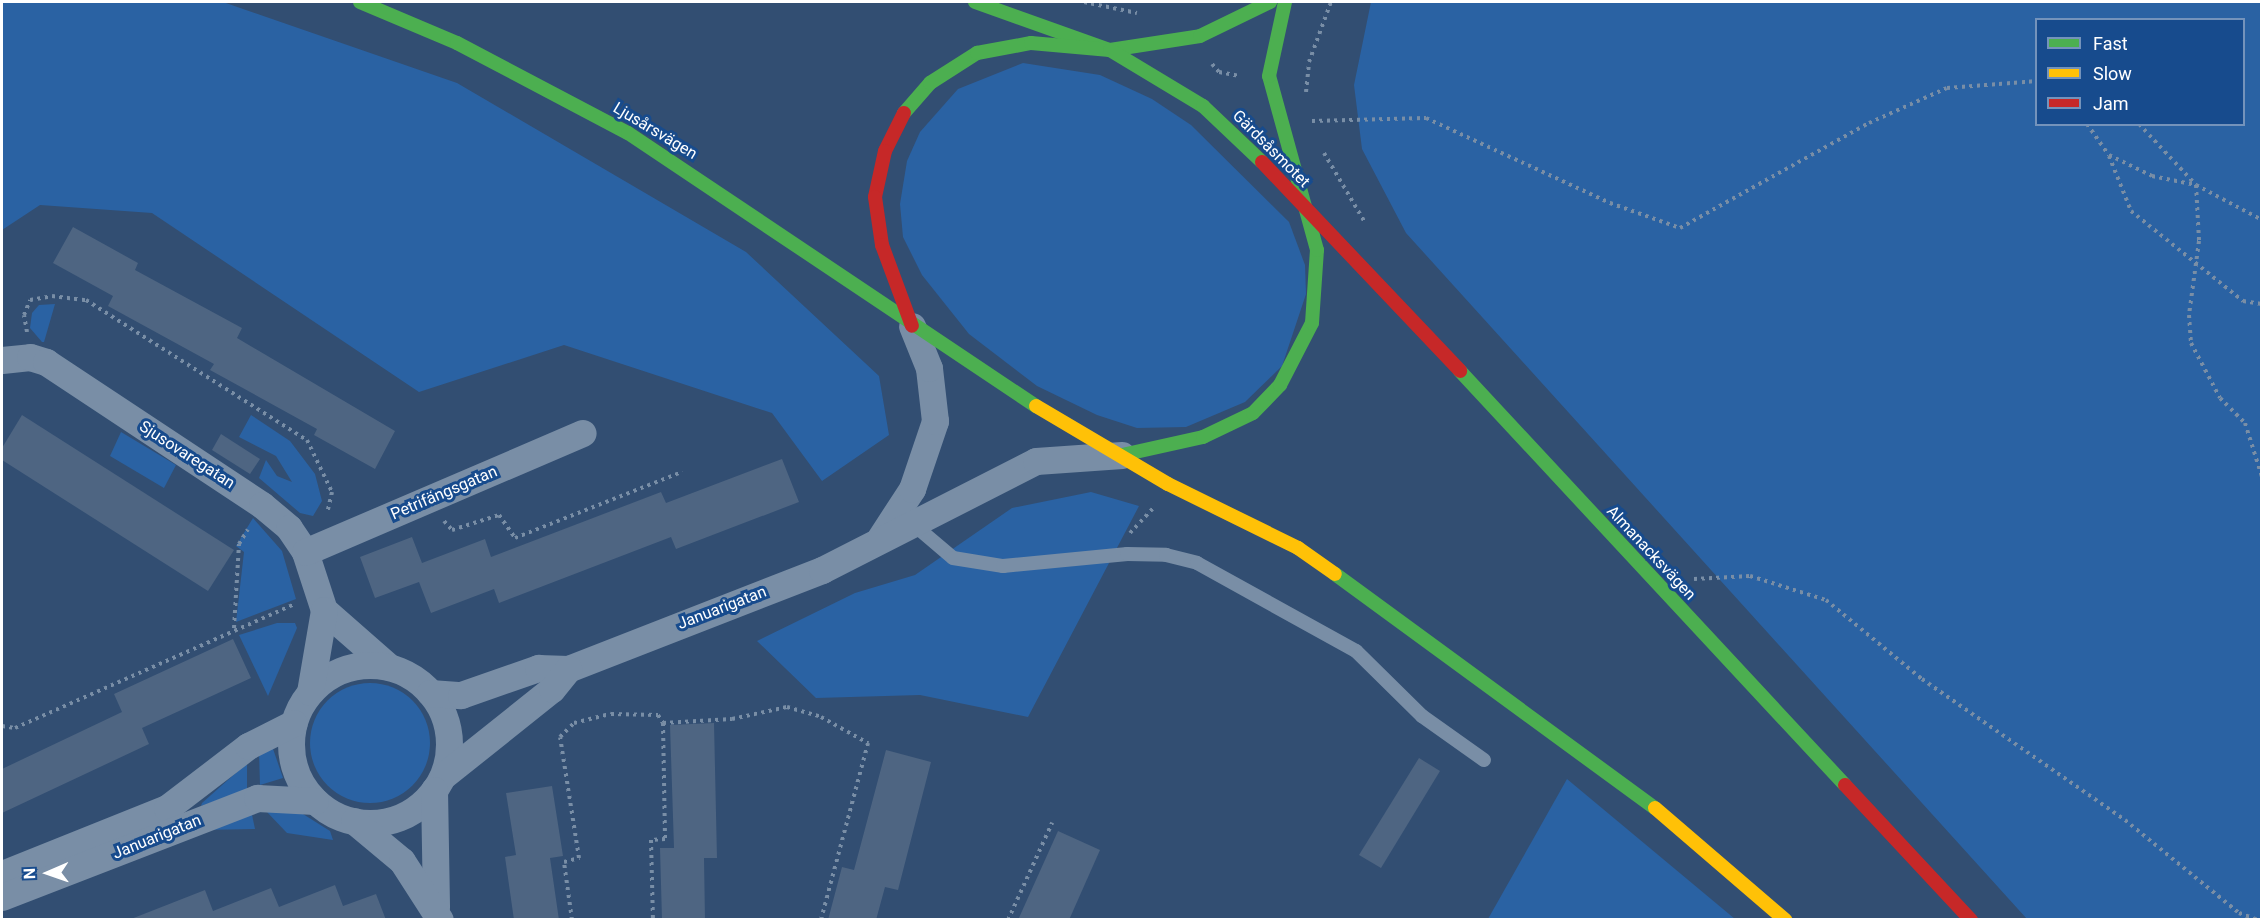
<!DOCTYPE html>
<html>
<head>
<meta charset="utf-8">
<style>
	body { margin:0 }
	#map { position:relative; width:2263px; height:921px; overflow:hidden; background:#324e72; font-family:Roboto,sans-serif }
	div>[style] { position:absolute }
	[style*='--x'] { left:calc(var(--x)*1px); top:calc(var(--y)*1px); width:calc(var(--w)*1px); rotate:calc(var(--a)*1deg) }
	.green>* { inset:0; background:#2a62a3 }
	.round { border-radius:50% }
	.building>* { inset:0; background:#4e6582 }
	.path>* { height:4px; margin-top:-2px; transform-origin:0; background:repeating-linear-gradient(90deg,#798ea6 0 3px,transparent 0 7.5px) }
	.lane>* { height:14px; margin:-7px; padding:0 7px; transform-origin:7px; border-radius:7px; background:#798ea6 }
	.street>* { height:27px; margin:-13.5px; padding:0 13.5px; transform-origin:13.5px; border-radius:13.5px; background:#798ea6 }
	.street>.ring { margin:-13.5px; padding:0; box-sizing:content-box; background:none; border:27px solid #798ea6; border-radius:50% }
	.fast>* { height:14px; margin:-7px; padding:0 7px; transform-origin:7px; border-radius:7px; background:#4caf50 }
	.slow>* { height:14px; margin:-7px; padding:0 7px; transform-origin:7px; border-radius:7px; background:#ffc107 }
	.jam>* { height:14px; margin:-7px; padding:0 7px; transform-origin:7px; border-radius:7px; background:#c62828 }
	span { translate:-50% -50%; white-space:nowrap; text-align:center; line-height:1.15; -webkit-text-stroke:6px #174b8d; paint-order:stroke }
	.street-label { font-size:16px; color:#fff }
	.frame { position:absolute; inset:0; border:3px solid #fff; pointer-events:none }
	.legend { position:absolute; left:2035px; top:18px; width:210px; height:108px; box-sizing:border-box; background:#174b8d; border:2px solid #7493bb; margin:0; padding:8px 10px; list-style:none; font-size:18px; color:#fff }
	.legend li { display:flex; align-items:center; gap:12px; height:30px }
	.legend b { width:30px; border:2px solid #7493bb }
	.north { position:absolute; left:18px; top:843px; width:60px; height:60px; -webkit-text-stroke:4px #174b8d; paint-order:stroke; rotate:268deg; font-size:16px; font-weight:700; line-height:24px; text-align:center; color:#fff }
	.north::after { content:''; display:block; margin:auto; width:21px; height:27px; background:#fff; clip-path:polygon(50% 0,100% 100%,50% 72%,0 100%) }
</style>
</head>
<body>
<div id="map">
	<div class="green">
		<i style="clip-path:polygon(2px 2px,223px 2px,457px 83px,746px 252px,879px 376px,889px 435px,822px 481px,772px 413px,564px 345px,419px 392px,152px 213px,40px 205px,2px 230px)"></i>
		<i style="clip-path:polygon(evenodd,1371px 2px,2261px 2px,2261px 919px,2027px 919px,1406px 233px,1362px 149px,1354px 85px,1371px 2px,2036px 20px,2244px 20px,2244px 124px,2036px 124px,2036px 20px)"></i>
		<i style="clip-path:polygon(1023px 63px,1100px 75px,1152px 99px,1191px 125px,1289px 222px,1305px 265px,1306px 294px,1282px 366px,1245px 402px,1186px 427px,1137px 428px,1097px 415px,1037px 386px,969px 334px,922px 275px,903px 237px,900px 204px,907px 161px,920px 132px,958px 89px)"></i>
		<i style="clip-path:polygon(55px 304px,44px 342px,42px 342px,30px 328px,32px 313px,39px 305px)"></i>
		<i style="clip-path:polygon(251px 415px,290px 441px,315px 474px,322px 501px,313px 516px,300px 513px,259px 478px,266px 460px,277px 476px,292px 482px,276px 456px,239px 437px)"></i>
		<i style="clip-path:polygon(121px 432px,176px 465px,164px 488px,110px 456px)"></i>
		<i style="clip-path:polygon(1091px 492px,1139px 506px,1028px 717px,920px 695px,816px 698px,757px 641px,855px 593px,915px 575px,1012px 508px)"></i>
		<i style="clip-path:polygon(253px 518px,282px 551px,296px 599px,236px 622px,244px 552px,236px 546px)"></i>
		<i style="clip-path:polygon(277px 623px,295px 623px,297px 628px,268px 696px,239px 635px)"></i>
		<i class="round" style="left:310px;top:683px;width:120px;height:120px"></i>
		<i style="clip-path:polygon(272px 746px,283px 778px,260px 785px,259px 751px)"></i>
		<i style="clip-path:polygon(247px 763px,247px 790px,201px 806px,202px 803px)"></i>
		<i style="clip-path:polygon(1567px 779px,1735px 919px,1488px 919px)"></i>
		<i style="clip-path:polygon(295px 809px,330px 831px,333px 840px,287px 833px,266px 811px)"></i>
		<i style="clip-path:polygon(251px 810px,255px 829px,200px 830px)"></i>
	</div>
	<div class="building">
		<i style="clip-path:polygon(73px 227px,138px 263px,135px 270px,242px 328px,237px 338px,395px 431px,375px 469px,314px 435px,317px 429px,210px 370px,214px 364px,108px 306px,113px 296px,53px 263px)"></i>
		<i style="clip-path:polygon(22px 415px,234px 550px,208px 591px,2px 460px,2px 448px)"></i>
		<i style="clip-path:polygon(221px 434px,260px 459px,250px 474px,212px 450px)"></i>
		<i style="clip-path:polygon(782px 459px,799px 502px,676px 549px,671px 537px,499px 603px,494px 589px,431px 613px,419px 582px,375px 598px,360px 557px,412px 537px,422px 563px,485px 539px,491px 557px,661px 492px,666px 503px)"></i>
		<i style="clip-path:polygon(233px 639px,251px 678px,142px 728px,149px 744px,2px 813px,2px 769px,122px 712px,114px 694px)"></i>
		<i style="clip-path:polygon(714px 723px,717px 858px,704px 858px,705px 920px,662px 920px,660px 848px,674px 848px,670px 725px)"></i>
		<i style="clip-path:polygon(886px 750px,931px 762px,898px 890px,885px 887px,876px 920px,828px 920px,842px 867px,854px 870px)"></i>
		<i style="clip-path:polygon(1419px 758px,1440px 771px,1381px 868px,1359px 855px)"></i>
		<i style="clip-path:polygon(552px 786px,563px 856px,550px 858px,559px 920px,514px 920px,505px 857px,516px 855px,506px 793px)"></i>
		<i style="clip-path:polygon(1058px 831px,1100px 850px,1069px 920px,1018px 920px)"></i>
		<i style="clip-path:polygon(335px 885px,343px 906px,376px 894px,386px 920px,131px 919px,205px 890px,213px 911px,271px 888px,279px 907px)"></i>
	</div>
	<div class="path">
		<i style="--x:1084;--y:2;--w:54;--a:11.7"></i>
		<i style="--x:1212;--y:64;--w:11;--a:49"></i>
		<i style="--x:1219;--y:72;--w:21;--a:11"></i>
		<i style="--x:1306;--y:92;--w:30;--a:-84"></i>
		<i style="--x:1309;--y:62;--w:64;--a:-69.9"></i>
		<i style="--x:1312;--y:121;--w:114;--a:-1.5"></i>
		<i style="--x:1426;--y:118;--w:203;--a:24.8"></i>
		<i style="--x:1610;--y:203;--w:74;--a:19.7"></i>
		<i style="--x:1680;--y:228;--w:216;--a:-29.1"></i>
		<i style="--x:1869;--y:123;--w:85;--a:-24.2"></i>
		<i style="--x:1947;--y:88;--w:89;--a:-4.5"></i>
		<i style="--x:2087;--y:124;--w:38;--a:55"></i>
		<i style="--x:2109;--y:155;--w:48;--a:26"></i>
		<i style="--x:2152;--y:176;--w:45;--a:11.6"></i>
		<i style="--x:2196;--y:185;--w:56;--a:86.9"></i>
		<i style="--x:2199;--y:241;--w:75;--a:97.7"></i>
		<i style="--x:2189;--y:315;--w:28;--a:86"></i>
		<i style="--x:2191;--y:343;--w:62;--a:62.2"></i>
		<i style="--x:2220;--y:398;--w:35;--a:45"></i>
		<i style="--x:2245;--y:423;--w:57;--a:72.5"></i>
		<i style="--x:2139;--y:124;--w:83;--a:46.9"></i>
		<i style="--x:2196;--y:185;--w:75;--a:27.9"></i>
		<i style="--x:1324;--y:153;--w:79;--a:59.5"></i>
		<i style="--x:2109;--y:156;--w:59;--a:68.2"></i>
		<i style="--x:2131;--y:211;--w:144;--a:38.8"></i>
		<i style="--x:2243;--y:301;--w:19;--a:9"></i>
		<i style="--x:27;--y:332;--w:17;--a:-100"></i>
		<i style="--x:24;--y:315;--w:16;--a:-68"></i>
		<i style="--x:30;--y:300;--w:22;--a:-10"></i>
		<i style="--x:52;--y:296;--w:34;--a:7"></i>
		<i style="--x:86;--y:300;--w:262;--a:32.4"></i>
		<i style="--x:307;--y:440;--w:58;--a:64.3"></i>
		<i style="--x:332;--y:492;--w:22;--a:103"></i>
		<i style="--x:444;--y:521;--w:12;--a:48"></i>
		<i style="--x:452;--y:530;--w:49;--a:-17.7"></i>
		<i style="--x:499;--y:515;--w:28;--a:55"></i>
		<i style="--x:515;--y:538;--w:180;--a:-21.6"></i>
		<i style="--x:1130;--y:533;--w:34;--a:-47"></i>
		<i style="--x:1694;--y:579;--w:56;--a:-3.1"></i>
		<i style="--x:1750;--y:576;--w:80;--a:17.5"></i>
		<i style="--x:1826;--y:600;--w:124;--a:39.5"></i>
		<i style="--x:1922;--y:679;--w:247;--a:34.8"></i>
		<i style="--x:2125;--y:820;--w:147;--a:39.2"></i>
		<i style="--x:2239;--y:913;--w:20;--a:20"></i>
		<i style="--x:234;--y:628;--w:84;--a:-86.6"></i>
		<i style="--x:239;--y:544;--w:17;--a:-59"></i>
		<i style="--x:663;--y:723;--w:69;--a:-3.3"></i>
		<i style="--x:732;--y:719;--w:56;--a:-12.3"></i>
		<i style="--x:787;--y:707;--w:35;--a:16"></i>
		<i style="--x:821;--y:717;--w:54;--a:29"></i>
		<i style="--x:868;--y:743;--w:183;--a:104.9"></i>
		<i style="--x:2;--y:726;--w:13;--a:9"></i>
		<i style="--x:15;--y:728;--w:306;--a:-23.9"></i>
		<i style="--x:572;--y:920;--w:59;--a:-97.9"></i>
		<i style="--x:564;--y:862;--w:16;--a:-15"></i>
		<i style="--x:579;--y:858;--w:122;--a:-98.9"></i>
		<i style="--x:560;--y:737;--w:20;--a:-45"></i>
		<i style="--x:574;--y:723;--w:38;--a:-14"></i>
		<i style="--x:611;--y:714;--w:47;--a:1.2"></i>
		<i style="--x:658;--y:715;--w:9;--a:58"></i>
		<i style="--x:663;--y:723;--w:116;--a:89"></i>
		<i style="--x:665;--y:839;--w:14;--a:176"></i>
		<i style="--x:651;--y:840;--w:80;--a:88.6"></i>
		<i style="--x:1008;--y:920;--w:107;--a:-65.6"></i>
	</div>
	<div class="lane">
		<i style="--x:913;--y:524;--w:52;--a:40.4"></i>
		<i style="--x:953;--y:558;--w:51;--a:9.1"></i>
		<i style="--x:1003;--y:566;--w:125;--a:-5.5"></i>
		<i style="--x:1127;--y:554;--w:39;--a:1"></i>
		<i style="--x:1166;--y:555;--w:32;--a:14"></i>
		<i style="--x:1197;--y:563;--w:182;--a:29"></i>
		<i style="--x:1356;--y:651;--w:93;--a:44.6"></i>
		<i style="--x:1422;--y:716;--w:76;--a:35.4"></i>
	</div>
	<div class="street">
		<i style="--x:2;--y:360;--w:28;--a:-6"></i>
		<i style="--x:30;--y:357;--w:17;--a:17"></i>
		<i style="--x:46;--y:362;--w:259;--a:33.5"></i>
		<i style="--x:262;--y:505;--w:35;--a:40"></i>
		<i style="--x:289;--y:528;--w:29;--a:56"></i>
		<i style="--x:305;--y:552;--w:61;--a:71.9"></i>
		<i style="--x:324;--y:610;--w:86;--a:41.2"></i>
		<i style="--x:880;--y:538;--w:59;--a:-56.9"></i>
		<i style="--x:912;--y:489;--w:72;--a:-71.3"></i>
		<i style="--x:935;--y:421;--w:53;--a:-96.5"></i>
		<i style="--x:929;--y:368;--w:45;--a:-112"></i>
		<i style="--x:305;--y:552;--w:302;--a:-23.2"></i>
		<i class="ring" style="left:291px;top:665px;width:131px;height:131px"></i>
		<i style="--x:310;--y:692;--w:83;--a:-80.3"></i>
		<i style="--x:430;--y:693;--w:31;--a:4"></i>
		<i style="--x:461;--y:695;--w:82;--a:-19.3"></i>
		<i style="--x:538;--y:668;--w:30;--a:2"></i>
		<i style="--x:568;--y:669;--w:273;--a:-21.3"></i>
		<i style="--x:822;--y:570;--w:240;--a:-27"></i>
		<i style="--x:1036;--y:461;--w:86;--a:-4"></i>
		<i style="--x:443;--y:776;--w:139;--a:-38.6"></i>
		<i style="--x:552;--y:689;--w:26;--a:-51"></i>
		<i style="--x:434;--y:790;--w:117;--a:89"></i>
		<i style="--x:354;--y:821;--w:62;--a:39.8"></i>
		<i style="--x:402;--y:861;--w:70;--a:57.2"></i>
		<i style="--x:2;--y:874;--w:178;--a:-21.8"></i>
		<i style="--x:167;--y:808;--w:102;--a:-37.4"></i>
		<i style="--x:248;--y:746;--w:51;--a:-26.6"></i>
		<i style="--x:2;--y:897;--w:274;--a:-21.2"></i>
		<i style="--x:257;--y:798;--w:58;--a:3"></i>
	</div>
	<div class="fast">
		<i style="--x:360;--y:2;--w:105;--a:22.9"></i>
		<i style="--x:457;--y:43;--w:193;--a:27.8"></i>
		<i style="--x:628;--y:133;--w:491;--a:33.8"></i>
		<i style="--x:975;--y:2;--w:143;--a:19.6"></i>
		<i style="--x:1110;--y:50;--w:91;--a:-8.8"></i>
		<i style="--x:1200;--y:36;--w:78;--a:-25.9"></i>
		<i style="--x:904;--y:113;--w:40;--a:-49"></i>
		<i style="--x:930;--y:83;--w:56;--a:-32.6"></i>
		<i style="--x:977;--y:53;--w:55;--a:-10.5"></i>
		<i style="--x:1031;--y:43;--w:79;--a:5.1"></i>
		<i style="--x:1110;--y:50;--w:109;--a:31.1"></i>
		<i style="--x:1203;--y:106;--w:81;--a:43.5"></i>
		<i style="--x:1460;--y:371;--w:565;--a:47.08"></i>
		<i style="--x:1122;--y:455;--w:83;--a:-12.5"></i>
		<i style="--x:1203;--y:437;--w:55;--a:-25.6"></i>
		<i style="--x:1253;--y:413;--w:39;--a:-46"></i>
		<i style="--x:1280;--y:385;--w:70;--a:-62.7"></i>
		<i style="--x:1312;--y:323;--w:73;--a:-86.1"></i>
		<i style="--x:1317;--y:250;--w:180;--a:-105.4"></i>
		<i style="--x:1269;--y:76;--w:76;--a:-77.8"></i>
		<i style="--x:1335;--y:574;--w:396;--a:36.2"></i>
	</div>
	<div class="slow">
		<i style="--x:1036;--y:406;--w:153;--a:30.6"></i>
		<i style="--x:1168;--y:484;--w:145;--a:26.2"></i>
		<i style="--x:1298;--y:548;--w:45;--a:35.1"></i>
		<i style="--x:1655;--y:808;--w:172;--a:40.7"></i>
	</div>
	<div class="jam">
		<i style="--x:904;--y:113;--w:42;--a:116.6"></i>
		<i style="--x:885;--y:151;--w:47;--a:102.3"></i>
		<i style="--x:875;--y:197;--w:49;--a:81.7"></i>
		<i style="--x:882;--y:245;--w:86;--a:69.7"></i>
		<i style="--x:1262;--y:162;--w:288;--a:46.5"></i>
		<i style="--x:1845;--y:785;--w:185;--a:47"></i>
	</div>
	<div class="street-label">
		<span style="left:655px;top:131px;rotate:31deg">Ljusårsvägen</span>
		<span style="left:1271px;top:149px;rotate:45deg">Gärdsåsmotet</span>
		<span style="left:187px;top:455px;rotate:33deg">Sjusovaregatan</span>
		<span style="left:444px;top:493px;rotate:-23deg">Petrifängsgatan</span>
		<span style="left:1651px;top:553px;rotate:47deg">Almanacksvägen</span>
		<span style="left:722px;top:608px;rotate:-21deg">Januarigatan</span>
		<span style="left:157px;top:837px;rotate:-22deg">Januarigatan</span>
	</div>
	<div class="frame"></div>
	<ul class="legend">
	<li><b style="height:8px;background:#4caf50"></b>Fast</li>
	<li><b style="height:8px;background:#ffc107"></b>Slow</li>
	<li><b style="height:8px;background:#c62828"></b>Jam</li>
	</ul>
	<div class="north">N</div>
</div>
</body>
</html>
